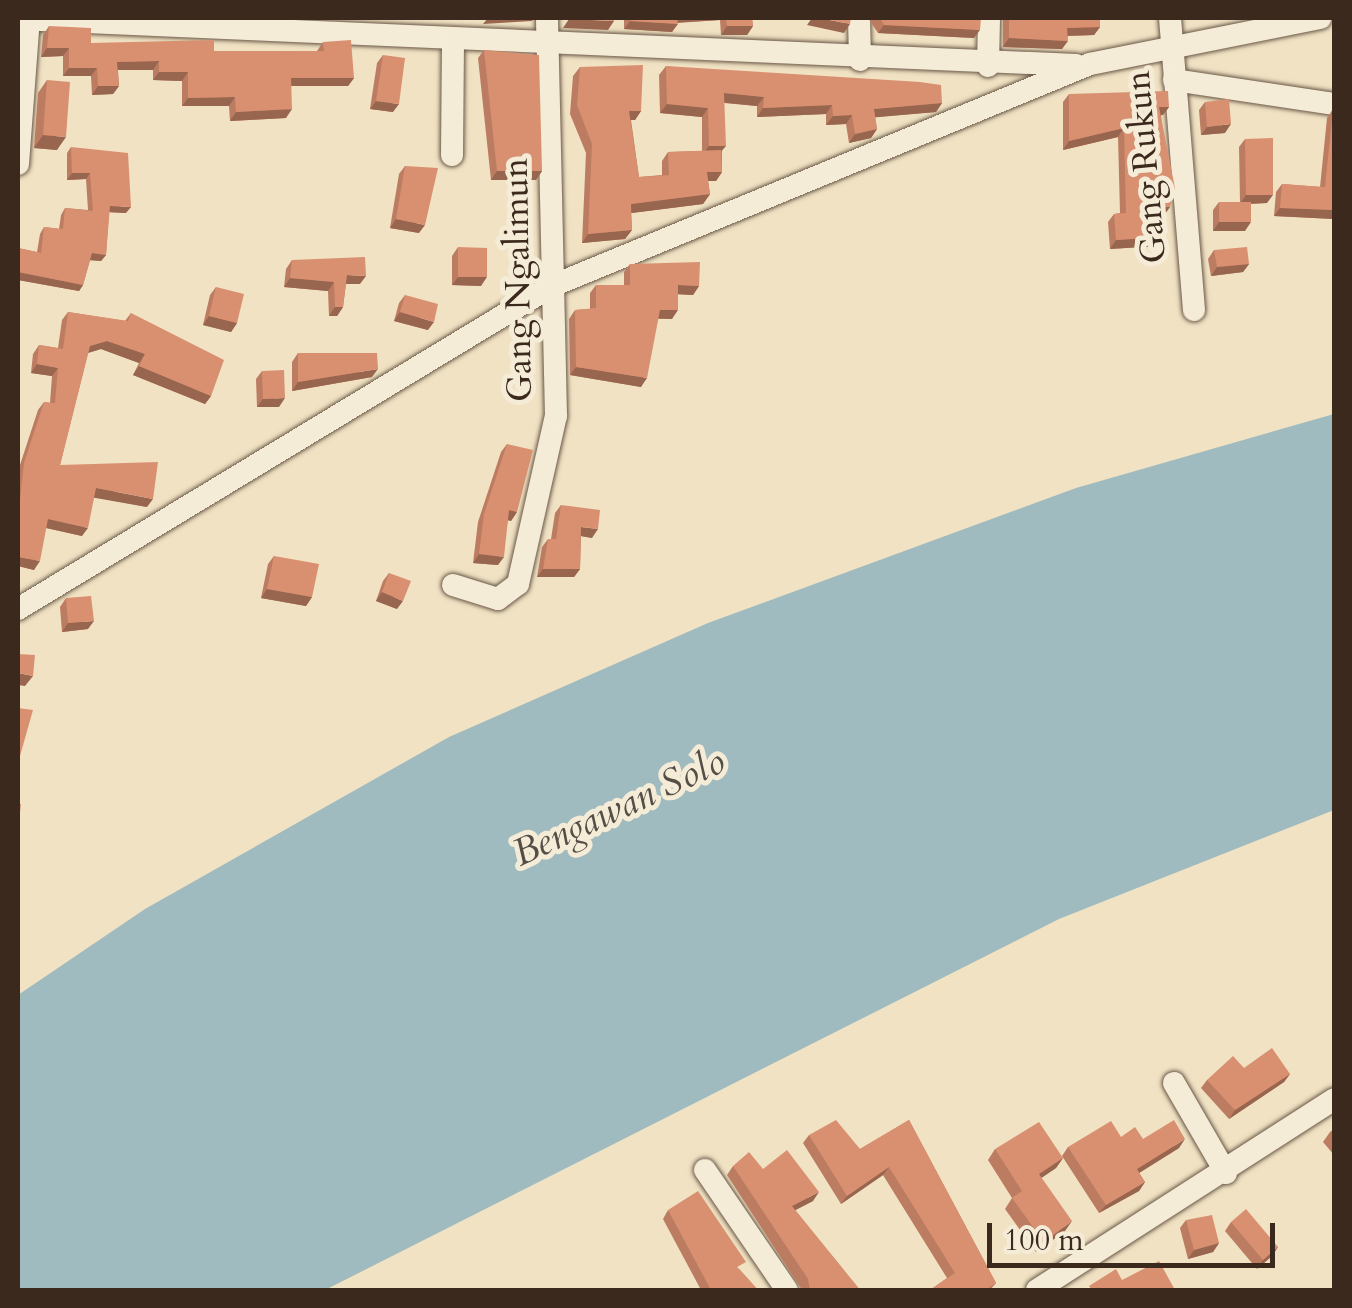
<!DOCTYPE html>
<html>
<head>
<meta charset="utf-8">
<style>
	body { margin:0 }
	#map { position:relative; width:1352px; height:1308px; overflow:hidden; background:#f0e2c3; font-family:Cardo,serif }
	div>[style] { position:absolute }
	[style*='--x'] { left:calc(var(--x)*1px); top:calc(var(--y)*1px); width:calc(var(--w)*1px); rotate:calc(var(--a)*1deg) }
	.water>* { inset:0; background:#a0bbbf }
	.roads { filter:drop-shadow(0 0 2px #695746) drop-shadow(0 0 2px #695746) }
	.minor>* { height:22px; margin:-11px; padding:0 11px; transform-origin:11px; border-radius:11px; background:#f5ecd8 }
	.wall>* { inset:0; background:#bb7c61 }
	.shaded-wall>* { inset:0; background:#98654f }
	.building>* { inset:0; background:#d99071 }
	span { translate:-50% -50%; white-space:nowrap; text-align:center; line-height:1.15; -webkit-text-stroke:10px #f5ecd8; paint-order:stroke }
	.street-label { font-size:35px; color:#3c291d }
	.water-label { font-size:38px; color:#554e46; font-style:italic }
	.frame { position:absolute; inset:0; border:20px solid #3c291d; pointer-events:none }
	.scale { position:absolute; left:987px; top:1223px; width:288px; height:45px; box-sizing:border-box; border:5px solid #3c291d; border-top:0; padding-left:12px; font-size:30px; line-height:35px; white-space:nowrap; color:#3c291d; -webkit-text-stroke:8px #f5ecd8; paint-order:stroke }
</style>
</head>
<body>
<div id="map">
	<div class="water">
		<i style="clip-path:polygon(1334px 414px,1334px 810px,1059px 919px,325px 1290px,18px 1290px,18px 995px,145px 909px,449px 737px,708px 623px,1076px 488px)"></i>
	</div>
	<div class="roads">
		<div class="minor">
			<i style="--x:859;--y:18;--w:42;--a:88.6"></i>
			<i style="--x:1170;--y:18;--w:293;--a:85.3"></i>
			<i style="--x:18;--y:19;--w:1059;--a:2.49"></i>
			<i style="--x:988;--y:66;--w:48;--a:-88.8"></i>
			<i style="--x:1174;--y:80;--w:162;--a:8.5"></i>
			<i style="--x:452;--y:155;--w:114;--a:-89.5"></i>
			<i style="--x:18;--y:164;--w:146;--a:-85.7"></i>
			<i style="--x:453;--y:585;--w:47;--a:17.3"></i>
			<i style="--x:498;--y:599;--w:25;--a:-37"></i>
			<i style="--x:518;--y:584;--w:172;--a:-77.3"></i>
			<i style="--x:556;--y:416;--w:398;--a:-91.3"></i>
			<i style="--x:18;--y:609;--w:624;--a:-31.17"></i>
			<i style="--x:552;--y:286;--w:582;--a:-22.42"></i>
			<i style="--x:1090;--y:64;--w:235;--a:-11.3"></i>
			<i style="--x:1174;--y:1083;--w:104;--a:60"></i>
			<i style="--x:705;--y:1170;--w:145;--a:55.7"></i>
			<i style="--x:1037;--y:1290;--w:353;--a:-32.7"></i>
		</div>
	</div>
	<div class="wall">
		<i style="clip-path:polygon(624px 18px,752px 18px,753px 26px,747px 35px,721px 35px,720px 20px,677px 23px,672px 32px,624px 29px)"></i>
		<i style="clip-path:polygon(868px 18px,981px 18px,974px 38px,878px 33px)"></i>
		<i style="clip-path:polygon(1003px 18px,1100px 18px,1100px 27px,1094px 35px,1068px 36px,1062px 49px,1003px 47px)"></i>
		<i style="clip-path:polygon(49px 26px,91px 43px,214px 51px,317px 51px,323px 42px,354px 78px,348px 86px,291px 86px,286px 118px,230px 121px,229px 106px,182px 106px,182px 81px,153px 80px,153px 70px,118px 70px,119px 86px,113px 94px,92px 95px,91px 76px,63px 76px,63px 56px,41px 57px,43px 35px)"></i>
		<i style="clip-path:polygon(484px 50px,542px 171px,536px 180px,491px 180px,478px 58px)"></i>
		<i style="clip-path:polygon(383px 55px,393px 112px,370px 109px,377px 63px)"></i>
		<i style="clip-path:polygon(666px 66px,942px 103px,936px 112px,875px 117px,877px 129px,871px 138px,849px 143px,846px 124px,826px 125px,826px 114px,757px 117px,757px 106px,724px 103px,722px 151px,722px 172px,716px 181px,708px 181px,710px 194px,703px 204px,631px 213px,632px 230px,625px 239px,582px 243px,586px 153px,570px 114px,573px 76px,580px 67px,641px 111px,635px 120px,631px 120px,639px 177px,662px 175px,662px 161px,668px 152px,702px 151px,702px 117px,660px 113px,659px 75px)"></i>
		<i style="clip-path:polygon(47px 80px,57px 150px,34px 148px,38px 93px)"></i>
		<i style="clip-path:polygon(1069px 94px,1169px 107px,1163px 115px,1161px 115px,1170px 207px,1164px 215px,1161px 215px,1163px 237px,1157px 246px,1110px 249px,1108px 222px,1114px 214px,1120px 213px,1118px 137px,1063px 150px,1063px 102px)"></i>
		<i style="clip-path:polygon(1205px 102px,1225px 133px,1201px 135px,1199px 110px)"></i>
		<i style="clip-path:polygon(1333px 109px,1334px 219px,1274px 216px,1276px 192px,1282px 184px,1320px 187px,1327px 118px)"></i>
		<i style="clip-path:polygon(1245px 139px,1267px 203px,1251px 204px,1245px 231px,1213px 231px,1213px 210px,1219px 202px,1240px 202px,1239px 147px)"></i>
		<i style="clip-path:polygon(71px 147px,126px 213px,109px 212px,106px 255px,101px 261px,90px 260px,83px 285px,79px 291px,18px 280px,18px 248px,37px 252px,40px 234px,44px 227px,59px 229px,61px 215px,65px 208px,88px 210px,86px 179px,67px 180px,67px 153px)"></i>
		<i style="clip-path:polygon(405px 166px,419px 233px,390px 228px,399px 174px)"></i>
		<i style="clip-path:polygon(458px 247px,481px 286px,452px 285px,452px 256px)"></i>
		<i style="clip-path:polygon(1214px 250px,1249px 264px,1243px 272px,1211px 276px,1208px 259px)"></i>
		<i style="clip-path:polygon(292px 260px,360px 284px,346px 284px,343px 307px,337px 316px,329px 316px,328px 291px,284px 287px,286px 269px)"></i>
		<i style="clip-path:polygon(630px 264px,699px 286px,693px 295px,678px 294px,672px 319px,658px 319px,641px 387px,570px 375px,569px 319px,575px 310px,590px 309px,590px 293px,596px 285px,624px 285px,624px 272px)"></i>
		<i style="clip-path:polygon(216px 287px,237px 323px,231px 332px,203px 325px,210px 295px)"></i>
		<i style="clip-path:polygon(405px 295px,428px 330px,394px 321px,399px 303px)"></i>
		<i style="clip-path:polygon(68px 312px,125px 321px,131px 313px,211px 396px,205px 404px,133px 375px,139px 363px,101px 349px,88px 353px,60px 465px,147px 507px,94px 497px,82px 536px,46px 528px,34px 570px,18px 566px,18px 471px,38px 410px,44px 402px,50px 403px,52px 376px,31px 373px,33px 354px,39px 345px,58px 348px,62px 320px)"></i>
		<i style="clip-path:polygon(298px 353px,372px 377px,292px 391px,292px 362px)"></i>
		<i style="clip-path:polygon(262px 371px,279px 407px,257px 407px,256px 379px)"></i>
		<i style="clip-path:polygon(507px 444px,517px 512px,511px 521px,508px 520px,498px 565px,473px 563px,478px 522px,501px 452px)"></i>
		<i style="clip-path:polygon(561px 505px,592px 538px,581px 536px,580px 569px,574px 577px,537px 577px,542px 547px,548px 539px,551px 539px,555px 513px)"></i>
		<i style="clip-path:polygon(274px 556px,312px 597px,306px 606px,261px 598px,268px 564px)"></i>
		<i style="clip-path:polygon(389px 573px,397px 609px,376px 601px,383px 581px)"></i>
		<i style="clip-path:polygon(66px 598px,88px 629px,62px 632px,60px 607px)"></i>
		<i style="clip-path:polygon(1244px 1068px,1290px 1074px,1284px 1082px,1229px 1119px,1201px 1088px,1207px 1080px)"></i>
		<i style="clip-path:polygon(909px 1120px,996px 1283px,990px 1290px,930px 1290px,947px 1278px,883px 1175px,841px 1204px,803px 1143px,809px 1135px,860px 1149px)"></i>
		<i style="clip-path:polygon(1334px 1129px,1334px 1155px,1323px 1142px,1330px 1132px)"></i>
		<i style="clip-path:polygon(1121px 1137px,1143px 1139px,1179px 1148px,1139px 1173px,1145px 1182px,1139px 1191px,1099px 1213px,1062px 1156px,1068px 1147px)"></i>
		<i style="clip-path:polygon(995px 1149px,1063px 1158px,1056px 1168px,1041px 1178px,1065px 1231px,1036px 1252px,1005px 1209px,1012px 1198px,988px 1160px)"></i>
		<i style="clip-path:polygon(733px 1166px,763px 1169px,813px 1201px,795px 1210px,860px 1290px,802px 1290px,727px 1175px)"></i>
		<i style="clip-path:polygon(668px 1210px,740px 1270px,758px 1290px,701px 1290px,663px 1219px)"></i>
		<i style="clip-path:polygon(1186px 1220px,1219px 1243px,1213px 1252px,1188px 1259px,1180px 1228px)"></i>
		<i style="clip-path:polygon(1231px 1222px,1278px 1247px,1272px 1256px,1257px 1269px,1225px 1231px)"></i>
	</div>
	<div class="shaded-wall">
		<i style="clip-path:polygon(488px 18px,534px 18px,532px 21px,483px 24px)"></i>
		<i style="clip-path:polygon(675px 18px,722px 18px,720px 20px,671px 23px)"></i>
		<i style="clip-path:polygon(812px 18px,819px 18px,850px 24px,844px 33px,807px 25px)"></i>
		<i style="clip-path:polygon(569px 19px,614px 21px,608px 30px,563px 28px)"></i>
		<i style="clip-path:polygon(630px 21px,678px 24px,672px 32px,624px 29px)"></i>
		<i style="clip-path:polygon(884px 25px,980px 30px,974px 38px,878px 33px)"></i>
		<i style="clip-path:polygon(727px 26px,753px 26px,747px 35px,721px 35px)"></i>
		<i style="clip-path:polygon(1100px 27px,1094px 35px,1061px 36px,1067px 28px)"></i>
		<i style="clip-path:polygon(1009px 38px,1068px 41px,1062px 49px,1003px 47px)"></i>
		<i style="clip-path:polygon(47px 48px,69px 48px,63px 56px,41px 57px)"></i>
		<i style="clip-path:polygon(159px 61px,153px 70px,111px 70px,117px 62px)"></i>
		<i style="clip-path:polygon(69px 68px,97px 68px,91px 76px,63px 76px)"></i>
		<i style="clip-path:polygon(159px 72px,188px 72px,182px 81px,153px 80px)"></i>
		<i style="clip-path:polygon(291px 78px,354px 78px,348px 86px,285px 86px)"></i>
		<i style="clip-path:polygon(98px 86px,119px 86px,113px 94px,92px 95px)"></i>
		<i style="clip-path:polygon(724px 93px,764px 97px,757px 106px,718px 102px)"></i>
		<i style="clip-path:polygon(235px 97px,229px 106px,182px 106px,188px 98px)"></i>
		<i style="clip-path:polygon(376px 101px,399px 104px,393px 112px,370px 109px)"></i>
		<i style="clip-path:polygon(942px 103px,936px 112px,868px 118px,874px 109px)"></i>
		<i style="clip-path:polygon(667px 104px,708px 108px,702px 117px,660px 113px)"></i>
		<i style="clip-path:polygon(832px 105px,826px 114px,757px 117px,763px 108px)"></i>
		<i style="clip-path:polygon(1159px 107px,1169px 107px,1163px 115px,1153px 116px)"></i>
		<i style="clip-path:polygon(292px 109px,286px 118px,230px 121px,236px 112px)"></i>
		<i style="clip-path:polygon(629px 111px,641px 111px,635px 120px,623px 120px)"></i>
		<i style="clip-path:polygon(852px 115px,846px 124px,826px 125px,833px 116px)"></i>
		<i style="clip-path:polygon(1231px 124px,1225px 133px,1201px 135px,1207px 127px)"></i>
		<i style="clip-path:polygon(1124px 128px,1118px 137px,1063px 150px,1069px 141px)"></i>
		<i style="clip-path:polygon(877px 129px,871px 138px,849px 143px,855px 134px)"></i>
		<i style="clip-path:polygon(43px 135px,66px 137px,57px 150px,34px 148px)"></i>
		<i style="clip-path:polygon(709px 146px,726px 146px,719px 154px,702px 155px)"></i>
		<i style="clip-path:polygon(497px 171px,542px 171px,536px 180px,491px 180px)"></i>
		<i style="clip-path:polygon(707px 172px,722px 172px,716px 181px,701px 181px)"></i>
		<i style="clip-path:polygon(72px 173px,90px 173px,86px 179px,67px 180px)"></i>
		<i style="clip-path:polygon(710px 194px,703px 204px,624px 214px,631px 204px)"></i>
		<i style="clip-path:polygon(1246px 195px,1273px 195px,1267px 203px,1240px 204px)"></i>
		<i style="clip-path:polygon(110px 206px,131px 207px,126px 213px,105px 212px)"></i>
		<i style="clip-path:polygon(1161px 207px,1170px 207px,1164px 215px,1155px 216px)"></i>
		<i style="clip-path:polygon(1280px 208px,1334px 210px,1334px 219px,1274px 216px)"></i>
		<i style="clip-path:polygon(396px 219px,425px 225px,419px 233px,390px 228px)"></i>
		<i style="clip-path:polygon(1219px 222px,1251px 222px,1245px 231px,1213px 231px)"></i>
		<i style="clip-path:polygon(632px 230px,625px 239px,582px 243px,588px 234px)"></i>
		<i style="clip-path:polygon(1163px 237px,1157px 246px,1110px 249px,1116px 240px)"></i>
		<i style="clip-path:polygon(92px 253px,106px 255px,101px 261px,87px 260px)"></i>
		<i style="clip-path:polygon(1249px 264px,1243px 272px,1211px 276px,1217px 267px)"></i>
		<i style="clip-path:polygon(18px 272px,83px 285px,79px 291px,18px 280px)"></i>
		<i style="clip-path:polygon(347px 275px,366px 276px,360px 284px,341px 284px)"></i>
		<i style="clip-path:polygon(458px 277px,487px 277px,481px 286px,452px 285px)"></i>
		<i style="clip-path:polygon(290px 278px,334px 282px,328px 291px,284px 287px)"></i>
		<i style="clip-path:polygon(678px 285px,699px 286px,693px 295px,672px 294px)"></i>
		<i style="clip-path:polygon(335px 307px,343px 307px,337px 316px,329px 316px)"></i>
		<i style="clip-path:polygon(660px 310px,678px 310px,672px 319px,654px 318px)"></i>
		<i style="clip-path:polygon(400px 312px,434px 322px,428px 330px,394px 321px)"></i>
		<i style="clip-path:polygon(209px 316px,237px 323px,231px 332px,203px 325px)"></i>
		<i style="clip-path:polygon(107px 341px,145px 354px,139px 363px,101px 349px,84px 354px,90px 346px)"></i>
		<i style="clip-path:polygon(37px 364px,58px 368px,52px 376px,31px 373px)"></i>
		<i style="clip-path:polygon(139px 366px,211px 396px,205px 404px,133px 375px)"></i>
		<i style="clip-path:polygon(576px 367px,647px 378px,641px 387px,570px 375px)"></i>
		<i style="clip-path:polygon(378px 369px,372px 377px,292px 391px,298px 382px)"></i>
		<i style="clip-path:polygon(285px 398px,279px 407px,257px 407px,263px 399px)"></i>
		<i style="clip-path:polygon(96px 488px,153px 499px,147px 507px,90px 497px)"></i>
		<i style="clip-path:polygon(509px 510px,517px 512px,511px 521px,503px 519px)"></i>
		<i style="clip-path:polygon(48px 519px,88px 528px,82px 536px,42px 527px)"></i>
		<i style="clip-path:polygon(581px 527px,598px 529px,592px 538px,575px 535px)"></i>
		<i style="clip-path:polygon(479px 554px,504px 557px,498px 565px,473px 563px)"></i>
		<i style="clip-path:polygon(18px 557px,40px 561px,34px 570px,18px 566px)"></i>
		<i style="clip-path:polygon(543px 569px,580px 569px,574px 577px,537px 577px)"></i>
		<i style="clip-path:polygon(267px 589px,312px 597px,306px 606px,261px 598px)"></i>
		<i style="clip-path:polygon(382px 592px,403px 601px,397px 609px,376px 601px)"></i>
		<i style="clip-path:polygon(94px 621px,88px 629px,62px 632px,68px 623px)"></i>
		<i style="clip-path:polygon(18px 673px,33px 676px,25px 686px,18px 685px)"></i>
		<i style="clip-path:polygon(1290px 1074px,1284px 1082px,1229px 1119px,1235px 1110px)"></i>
		<i style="clip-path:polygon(1185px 1139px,1179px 1148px,1131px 1178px,1137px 1169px)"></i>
		<i style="clip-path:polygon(1063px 1158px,1056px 1168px,1031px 1185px,1039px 1174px)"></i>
		<i style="clip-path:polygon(889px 1167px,883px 1175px,841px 1204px,847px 1196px)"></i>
		<i style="clip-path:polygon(1145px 1182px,1139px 1191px,1099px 1213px,1106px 1205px)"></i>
		<i style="clip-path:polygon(819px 1192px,813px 1201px,786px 1215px,792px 1206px)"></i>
		<i style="clip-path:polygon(1072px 1221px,1065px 1231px,1036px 1252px,1044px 1242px)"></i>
		<i style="clip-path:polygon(1219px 1243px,1213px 1252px,1188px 1259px,1194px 1250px)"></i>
		<i style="clip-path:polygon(1278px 1247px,1272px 1256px,1257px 1269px,1263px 1260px)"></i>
	</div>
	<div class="building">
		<i style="clip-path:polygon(569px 18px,613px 18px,614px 21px,569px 19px)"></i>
		<i style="clip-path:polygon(630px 18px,677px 18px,678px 24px,630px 21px)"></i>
		<i style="clip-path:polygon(726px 18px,752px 18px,753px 26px,727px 26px)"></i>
		<i style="clip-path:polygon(819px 18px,851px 18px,850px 24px)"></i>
		<i style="clip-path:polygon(880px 18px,981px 18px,980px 30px,884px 25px)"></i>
		<i style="clip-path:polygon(1009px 18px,1100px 18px,1100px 27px,1067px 28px,1068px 41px,1009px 38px)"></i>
		<i style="clip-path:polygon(49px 26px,91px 28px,91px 43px,214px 40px,214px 51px,324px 51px,323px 42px,351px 40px,354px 78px,291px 78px,292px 109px,236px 112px,235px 97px,188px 98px,188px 72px,159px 72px,159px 61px,117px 62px,119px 86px,98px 86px,97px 68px,69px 68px,69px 48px,47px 48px)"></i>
		<i style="clip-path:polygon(484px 50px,539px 55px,542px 171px,497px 171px)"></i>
		<i style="clip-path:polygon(383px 55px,405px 58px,399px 104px,376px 101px)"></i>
		<i style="clip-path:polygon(643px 65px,641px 111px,629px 111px,639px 177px,669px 175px,668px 152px,721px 150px,722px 172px,707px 172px,710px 194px,631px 204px,632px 230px,588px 234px,592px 144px,577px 105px,580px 67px)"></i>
		<i style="clip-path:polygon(666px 66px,920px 82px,941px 85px,942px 103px,874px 109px,877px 129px,855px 134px,852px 115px,833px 116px,832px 105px,763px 108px,764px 97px,724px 93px,726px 146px,709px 146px,708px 108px,667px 104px)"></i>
		<i style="clip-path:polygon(47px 80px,70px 82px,66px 137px,43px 135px)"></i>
		<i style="clip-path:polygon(1168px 91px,1169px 107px,1159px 107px,1175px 188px,1170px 207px,1161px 207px,1163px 237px,1116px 240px,1114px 214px,1126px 213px,1124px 128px,1069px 141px,1069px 94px)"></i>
		<i style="clip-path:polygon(1229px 99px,1231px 124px,1207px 127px,1205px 102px)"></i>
		<i style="clip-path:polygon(1333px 109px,1334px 109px,1334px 210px,1280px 208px,1282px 184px,1325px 187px)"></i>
		<i style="clip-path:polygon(1273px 138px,1273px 195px,1246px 195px,1245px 139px)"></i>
		<i style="clip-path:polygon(71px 147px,128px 153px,131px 207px,110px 206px,106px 255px,92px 253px,83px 285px,18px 272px,18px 248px,41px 253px,44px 227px,63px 229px,65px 208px,93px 211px,90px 173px,72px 173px)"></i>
		<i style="clip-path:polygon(405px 166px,438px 168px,425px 225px,396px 219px)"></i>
		<i style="clip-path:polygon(1219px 202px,1251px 202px,1251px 222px,1219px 222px)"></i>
		<i style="clip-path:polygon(458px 247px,487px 248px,487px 277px,458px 277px)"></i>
		<i style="clip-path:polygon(1247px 247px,1249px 264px,1217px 267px,1214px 250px)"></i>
		<i style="clip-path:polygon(365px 257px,366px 276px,347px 275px,343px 307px,335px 307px,334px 282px,290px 278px,292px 260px)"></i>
		<i style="clip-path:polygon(700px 262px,699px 286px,678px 285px,678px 310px,660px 310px,647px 378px,576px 367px,575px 310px,596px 308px,596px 285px,630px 285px,630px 264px)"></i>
		<i style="clip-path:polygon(216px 287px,244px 294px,237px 323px,209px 316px)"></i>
		<i style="clip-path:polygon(405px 295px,438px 304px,434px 322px,400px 312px)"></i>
		<i style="clip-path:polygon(68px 312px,128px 321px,131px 313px,224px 360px,211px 396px,139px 366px,145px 354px,107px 341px,90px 346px,60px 465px,158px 462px,153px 499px,96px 488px,88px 528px,48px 519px,40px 561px,18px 557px,18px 518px,24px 463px,44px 402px,55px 403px,58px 368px,37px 364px,39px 345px,63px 349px)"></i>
		<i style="clip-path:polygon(298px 353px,377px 353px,378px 369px,298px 382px)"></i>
		<i style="clip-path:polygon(284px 370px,285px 398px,263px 399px,262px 371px)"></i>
		<i style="clip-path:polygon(507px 444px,533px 450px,517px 512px,509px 510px,504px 557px,479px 554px,484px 514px)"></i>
		<i style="clip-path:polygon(561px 505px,600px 510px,598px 529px,581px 527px,580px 569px,543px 569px,548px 539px,556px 539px)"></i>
		<i style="clip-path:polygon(274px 556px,319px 564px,312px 597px,267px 589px)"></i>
		<i style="clip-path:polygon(389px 573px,411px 581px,403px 601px,382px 592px)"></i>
		<i style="clip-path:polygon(91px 596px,94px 621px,68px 623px,66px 598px)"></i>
		<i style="clip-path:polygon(18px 654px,35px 655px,33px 676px,18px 673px)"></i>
		<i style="clip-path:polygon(18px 708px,33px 710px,18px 763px)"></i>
		<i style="clip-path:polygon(18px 804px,21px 804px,18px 830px)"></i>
		<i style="clip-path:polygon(1272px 1048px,1290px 1074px,1235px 1110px,1207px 1080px,1233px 1056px,1244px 1068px)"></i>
		<i style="clip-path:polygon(836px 1120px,860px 1149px,909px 1120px,996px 1283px,985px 1290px,930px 1290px,955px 1273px,889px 1167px,847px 1196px,809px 1135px)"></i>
		<i style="clip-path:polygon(1174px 1120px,1185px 1139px,1137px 1169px,1145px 1182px,1106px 1205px,1068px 1147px,1111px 1121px,1121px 1137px,1135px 1127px,1143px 1139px)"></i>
		<i style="clip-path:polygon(1039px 1122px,1063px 1158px,1039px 1174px,1072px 1221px,1044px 1242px,1012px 1198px,1022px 1191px,995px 1149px)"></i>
		<i style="clip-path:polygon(787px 1150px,819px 1192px,792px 1206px,860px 1290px,810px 1290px,808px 1279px,733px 1166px,749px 1152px,763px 1169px)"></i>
		<i style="clip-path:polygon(698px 1191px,746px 1262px,737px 1267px,758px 1290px,711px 1290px,668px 1210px)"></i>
		<i style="clip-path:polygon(1246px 1209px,1278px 1247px,1263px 1260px,1231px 1222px)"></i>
		<i style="clip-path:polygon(1212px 1215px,1219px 1243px,1194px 1250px,1186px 1220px)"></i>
		<i style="clip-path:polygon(1159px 1261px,1175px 1290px,1092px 1290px,1089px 1286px,1116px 1269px,1122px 1280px)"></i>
	</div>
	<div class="street-label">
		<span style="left:1146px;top:167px;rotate:-95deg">Gang Rukun</span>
		<span style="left:518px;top:280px;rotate:-91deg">Gang Ngalimun</span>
	</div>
	<div class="water-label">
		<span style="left:619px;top:808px;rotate:-25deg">Bengawan Solo</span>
	</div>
	<div class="frame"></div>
	<div class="scale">100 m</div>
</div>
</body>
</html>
